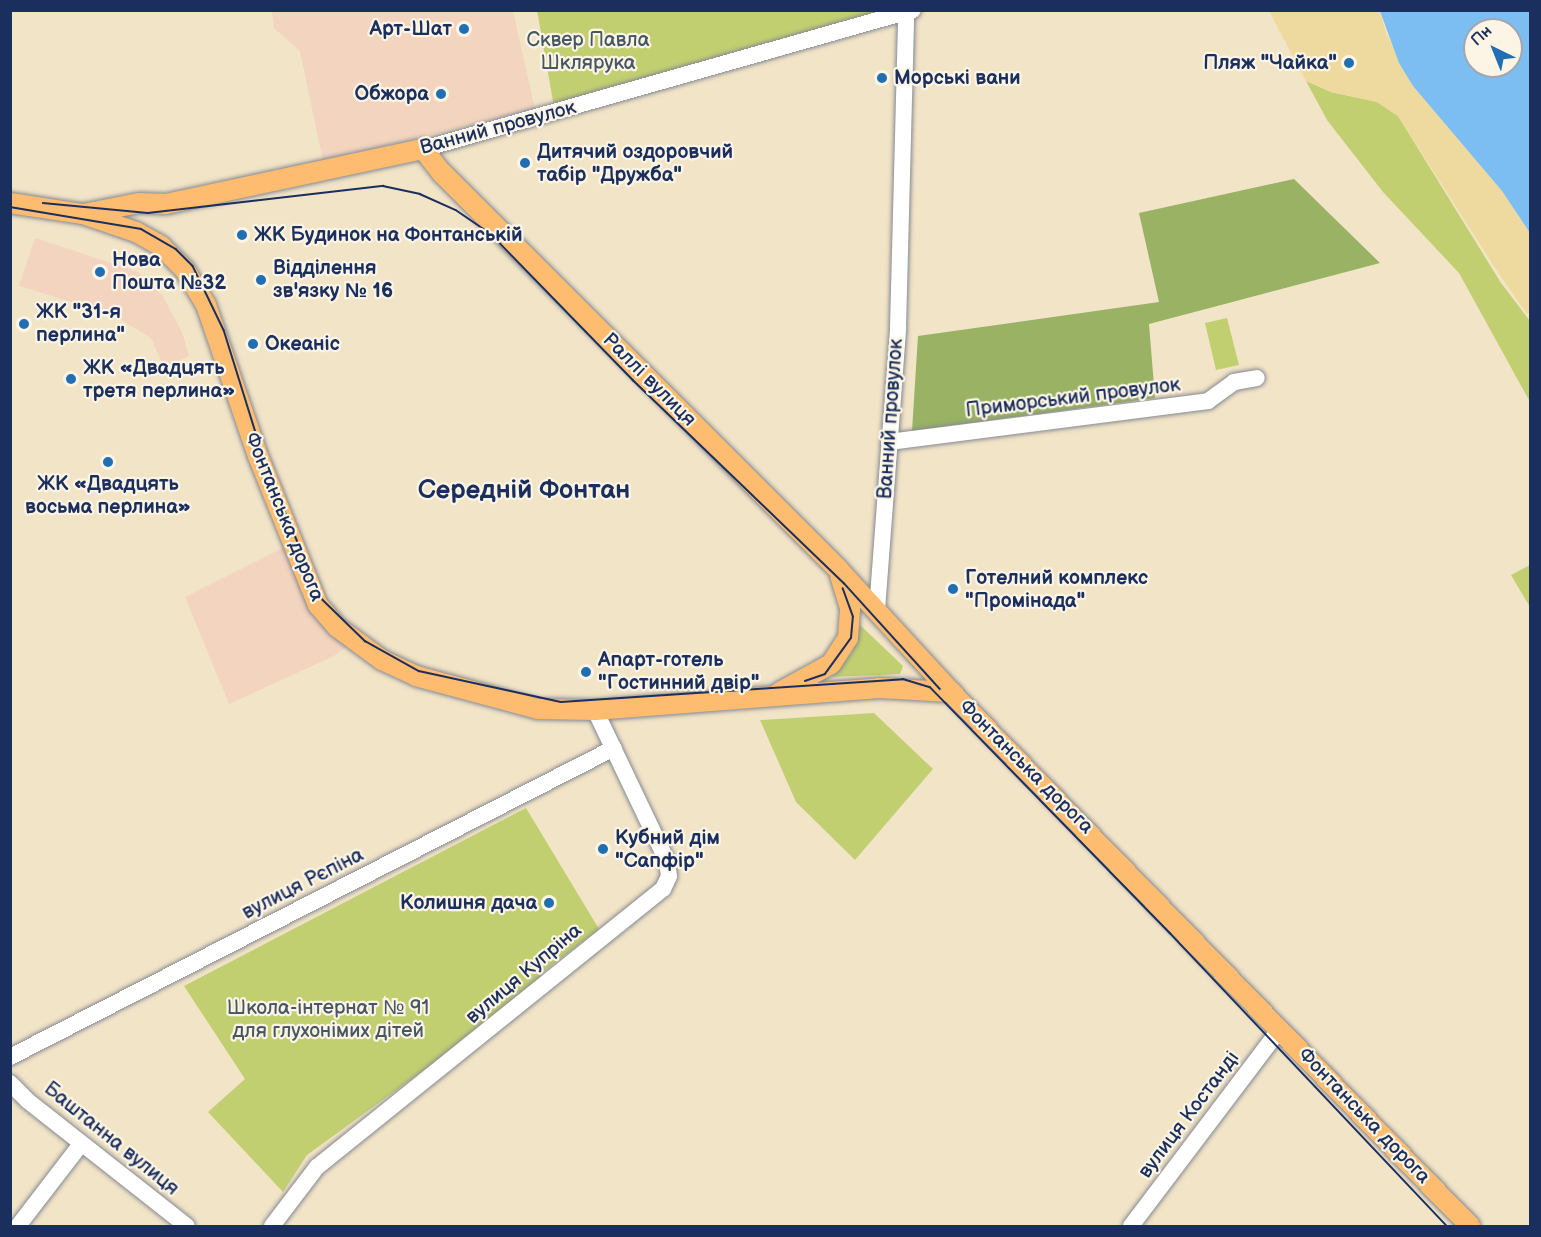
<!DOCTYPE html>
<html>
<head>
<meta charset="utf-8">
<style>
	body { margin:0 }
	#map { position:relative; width:1541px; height:1237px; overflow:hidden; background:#f2e4c7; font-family:"Balsamiq Sans",sans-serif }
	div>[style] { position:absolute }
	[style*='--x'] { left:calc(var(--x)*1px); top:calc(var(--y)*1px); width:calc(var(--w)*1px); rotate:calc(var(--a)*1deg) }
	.built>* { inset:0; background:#f3d4bf }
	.green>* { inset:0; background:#c2cf71 }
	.forest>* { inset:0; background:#99b263 }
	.sand>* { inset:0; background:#eeda9e }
	.water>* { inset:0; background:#7dbef2 }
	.roads { filter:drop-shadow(0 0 2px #868a92) drop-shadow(0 0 2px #868a92) }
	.minor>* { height:16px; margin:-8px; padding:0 8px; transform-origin:8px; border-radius:8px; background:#fff }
	.major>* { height:20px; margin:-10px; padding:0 10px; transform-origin:10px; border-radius:10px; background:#febc70 }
	.tram>* { height:1.5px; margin:-0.75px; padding:0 0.75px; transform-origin:0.75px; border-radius:0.75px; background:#1b2f5e }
	.dots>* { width:16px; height:16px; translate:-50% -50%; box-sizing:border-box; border:3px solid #fcf5e5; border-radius:50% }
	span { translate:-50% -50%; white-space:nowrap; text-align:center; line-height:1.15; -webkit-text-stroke:4.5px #fcf5e5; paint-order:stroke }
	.poi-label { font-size:20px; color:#1b2f5e; font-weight:700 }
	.right { translate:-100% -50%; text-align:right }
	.left { translate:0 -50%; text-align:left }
	.park-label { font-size:20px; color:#455763 }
	.street-label { font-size:20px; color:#1b2f5e }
	.district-label { font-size:26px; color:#1b2f5e; font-weight:700 }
	.frame { position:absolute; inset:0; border:12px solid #1b2f5e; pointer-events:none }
	.north { position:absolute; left:1463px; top:18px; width:60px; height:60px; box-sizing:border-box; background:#fcf5e5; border:2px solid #a2a6af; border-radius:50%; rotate:317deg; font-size:16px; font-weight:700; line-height:24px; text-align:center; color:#1b2f5e }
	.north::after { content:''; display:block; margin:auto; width:21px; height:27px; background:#1f6fb2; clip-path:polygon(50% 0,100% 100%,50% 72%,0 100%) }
</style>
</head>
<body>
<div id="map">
	<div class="built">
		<i style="clip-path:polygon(272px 11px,513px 11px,535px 109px,323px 161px,300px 51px,274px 28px)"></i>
		<i style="clip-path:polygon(35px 238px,138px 272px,162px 295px,182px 332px,189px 356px,164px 367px,151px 338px,111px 314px,19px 286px)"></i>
		<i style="clip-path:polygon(289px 545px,348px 645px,334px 656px,229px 704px,185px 597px)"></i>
	</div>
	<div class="green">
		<i style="clip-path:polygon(537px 10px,879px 11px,554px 107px)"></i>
		<i style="clip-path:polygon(1306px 81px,1331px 92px,1377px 102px,1398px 116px,1501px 283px,1530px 321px,1530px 402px,1459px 273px,1383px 192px,1327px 120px)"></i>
		<i style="clip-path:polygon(1227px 318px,1239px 365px,1216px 370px,1205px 323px)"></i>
		<i style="clip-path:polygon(1530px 565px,1530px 607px,1511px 575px)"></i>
		<i style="clip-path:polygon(860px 625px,903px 666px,900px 674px,832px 677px,852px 652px)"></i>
		<i style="clip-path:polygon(874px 713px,933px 769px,855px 860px,796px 802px,760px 720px)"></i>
		<i style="clip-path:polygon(526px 808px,599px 929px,543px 972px,545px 982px,307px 1155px,283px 1192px,208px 1112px,245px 1079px,184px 986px)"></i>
	</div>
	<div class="forest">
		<i style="clip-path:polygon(1294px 179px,1380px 263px,1149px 324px,1155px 398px,912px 431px,918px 336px,1159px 302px,1139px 213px)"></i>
	</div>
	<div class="sand">
		<i style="clip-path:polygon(1269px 11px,1380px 11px,1386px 33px,1413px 86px,1502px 191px,1530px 234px,1530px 312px,1527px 314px,1499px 274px,1398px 116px,1377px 102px,1331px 92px,1306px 81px)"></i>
	</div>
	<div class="water">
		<i style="clip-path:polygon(evenodd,1380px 11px,1530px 11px,1530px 233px,1502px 191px,1413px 86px,1399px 63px,1380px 11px,1475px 30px,1511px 30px,1511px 66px,1475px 66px,1475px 30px)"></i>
	</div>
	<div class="roads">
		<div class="minor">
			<i style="--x:423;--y:149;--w:509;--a:-15.84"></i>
			<i style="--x:889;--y:442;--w:322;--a:-7.3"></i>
			<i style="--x:1208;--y:401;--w:32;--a:-36"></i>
			<i style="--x:1234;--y:382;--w:23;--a:-10"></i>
			<i style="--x:877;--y:610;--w:283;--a:-85.7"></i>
			<i style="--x:898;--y:328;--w:315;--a:-88.5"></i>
			<i style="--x:10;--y:1057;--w:678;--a:-27.09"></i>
			<i style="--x:10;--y:1083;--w:25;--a:45"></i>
			<i style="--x:28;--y:1101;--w:202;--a:38.2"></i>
			<i style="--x:18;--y:1226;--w:103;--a:-52.5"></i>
			<i style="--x:272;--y:1226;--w:74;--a:-52.7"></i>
			<i style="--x:317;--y:1167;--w:444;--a:-38.8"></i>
			<i style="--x:663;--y:889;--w:14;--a:-65"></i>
			<i style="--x:669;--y:876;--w:15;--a:-98"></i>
			<i style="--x:667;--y:861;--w:167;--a:-115.5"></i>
			<i style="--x:1131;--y:1226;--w:247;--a:-52.9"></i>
		</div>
		<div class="major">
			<i style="--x:10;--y:203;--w:74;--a:8.6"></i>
			<i style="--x:83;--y:214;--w:56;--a:18.8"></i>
			<i style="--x:136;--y:232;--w:29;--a:29"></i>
			<i style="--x:161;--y:246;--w:34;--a:45"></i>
			<i style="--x:185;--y:270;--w:41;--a:59"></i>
			<i style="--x:206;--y:305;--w:160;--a:71"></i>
			<i style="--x:258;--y:456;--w:161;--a:68.1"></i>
			<i style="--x:318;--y:605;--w:29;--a:49"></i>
			<i style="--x:337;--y:627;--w:56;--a:36.3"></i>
			<i style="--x:382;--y:660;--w:38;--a:25"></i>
			<i style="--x:416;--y:676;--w:126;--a:15.1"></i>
			<i style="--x:538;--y:709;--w:57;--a:1"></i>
			<i style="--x:595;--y:710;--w:285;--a:-4.4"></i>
			<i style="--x:879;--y:688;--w:72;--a:3.2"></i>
			<i style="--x:83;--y:214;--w:57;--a:-11.1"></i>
			<i style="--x:139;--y:203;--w:27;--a:2"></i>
			<i style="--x:166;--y:204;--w:263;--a:-12.1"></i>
			<i style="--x:423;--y:149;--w:29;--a:52"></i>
			<i style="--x:441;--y:172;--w:561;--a:45"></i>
			<i style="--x:838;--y:569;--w:167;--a:47.4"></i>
			<i style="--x:951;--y:692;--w:745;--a:45.82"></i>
			<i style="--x:780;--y:692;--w:58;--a:-28.8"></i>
			<i style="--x:831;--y:664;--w:31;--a:-57"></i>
			<i style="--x:848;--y:638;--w:30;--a:-86"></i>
			<i style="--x:850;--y:608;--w:34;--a:-107"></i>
		</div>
	</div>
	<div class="tram">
		<i style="--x:43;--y:203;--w:105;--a:5.4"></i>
		<i style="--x:148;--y:213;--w:237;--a:-6.6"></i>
		<i style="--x:383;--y:186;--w:38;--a:12"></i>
		<i style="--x:420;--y:194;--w:39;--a:24"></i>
		<i style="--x:456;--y:210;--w:42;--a:34.4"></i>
		<i style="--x:491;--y:234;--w:204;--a:45.8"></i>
		<i style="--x:633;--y:380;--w:293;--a:43.9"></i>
		<i style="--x:844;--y:583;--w:143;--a:47.8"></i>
		<i style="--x:10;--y:207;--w:133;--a:9.5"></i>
		<i style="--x:141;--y:229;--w:40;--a:29.7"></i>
		<i style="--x:176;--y:249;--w:24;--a:45"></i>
		<i style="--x:193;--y:266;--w:71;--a:64.2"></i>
		<i style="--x:224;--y:330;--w:145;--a:72.7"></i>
		<i style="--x:267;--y:468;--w:141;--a:67.4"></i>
		<i style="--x:321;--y:598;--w:62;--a:44.3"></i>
		<i style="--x:365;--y:641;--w:62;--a:29.1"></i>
		<i style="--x:419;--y:671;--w:145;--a:12.3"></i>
		<i style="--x:561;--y:702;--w:343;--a:-3.8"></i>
		<i style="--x:903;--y:679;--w:28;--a:17"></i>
		<i style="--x:930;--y:687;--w:344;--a:45.7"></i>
		<i style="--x:1170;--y:933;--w:403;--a:46.6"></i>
		<i style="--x:805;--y:681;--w:21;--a:-19"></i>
		<i style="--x:825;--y:674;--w:44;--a:-54.2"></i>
		<i style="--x:851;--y:638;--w:21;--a:-85"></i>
		<i style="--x:853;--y:617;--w:30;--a:-110"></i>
	</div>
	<div class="dots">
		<i style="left:464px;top:29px;background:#1f6fb2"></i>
		<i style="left:1349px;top:63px;background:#1f6fb2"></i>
		<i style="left:882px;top:78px;background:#1f6fb2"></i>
		<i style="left:441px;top:94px;background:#1f6fb2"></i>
		<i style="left:525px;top:163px;background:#1f6fb2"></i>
		<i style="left:242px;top:235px;background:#1f6fb2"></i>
		<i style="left:100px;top:272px;background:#1f6fb2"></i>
		<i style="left:261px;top:280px;background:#1f6fb2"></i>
		<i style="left:24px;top:324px;background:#1f6fb2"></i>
		<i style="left:253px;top:344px;background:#1f6fb2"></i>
		<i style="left:71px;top:379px;background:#1f6fb2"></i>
		<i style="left:108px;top:462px;background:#1f6fb2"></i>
		<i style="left:953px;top:589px;background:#1f6fb2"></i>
		<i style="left:586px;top:672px;background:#1f6fb2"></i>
		<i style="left:603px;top:849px;background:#1f6fb2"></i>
		<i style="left:549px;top:903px;background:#1f6fb2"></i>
	</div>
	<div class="poi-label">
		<span class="right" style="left:452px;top:29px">Арт-Шат</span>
		<span class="right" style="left:1337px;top:63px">Пляж "Чайка"</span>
		<span class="left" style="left:894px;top:78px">Морські вани</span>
		<span class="right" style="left:429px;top:94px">Обжора</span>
		<span class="left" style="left:537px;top:164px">Дитячий оздоровчий<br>табір "Дружба"</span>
		<span class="left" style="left:254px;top:235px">ЖК Будинок на Фонтанській</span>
		<span class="left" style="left:112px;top:272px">Нова<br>Пошта №32</span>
		<span class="left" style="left:273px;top:280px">Відділення<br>зв'язку № 16</span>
		<span class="left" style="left:36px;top:324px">ЖК "31-я<br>перлина"</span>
		<span class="left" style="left:265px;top:344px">Океаніс</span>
		<span class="left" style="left:83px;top:380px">ЖК «Двадцять<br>третя перлина»</span>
		<span style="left:108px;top:496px">ЖК «Двадцять<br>восьма перлина»</span>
		<span class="left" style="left:965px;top:590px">Готелний комплекс<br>"Промінада"</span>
		<span class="left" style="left:598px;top:672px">Апарт-готель<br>"Гостинний двір"</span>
		<span class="left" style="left:615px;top:850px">Кубний дім<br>"Сапфір"</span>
		<span class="right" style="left:537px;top:903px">Колишня дача</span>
	</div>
	<div class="park-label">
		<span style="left:588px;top:52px">Сквер Павла<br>Шклярука</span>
		<span style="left:328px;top:1020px">Школа-інтернат № 91<br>для глухонімих дітей</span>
	</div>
	<div class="street-label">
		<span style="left:498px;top:128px;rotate:-15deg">Ванний провулок</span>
		<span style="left:649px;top:380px;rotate:45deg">Раллі вулиця</span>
		<span style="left:1073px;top:398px;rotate:-7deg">Приморський провулок</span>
		<span style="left:891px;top:419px;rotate:-86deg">Ванний провулок</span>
		<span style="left:284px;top:517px;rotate:68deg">Фонтанська дорога</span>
		<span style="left:1026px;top:767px;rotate:45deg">Фонтанська дорога</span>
		<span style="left:303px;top:884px;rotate:-27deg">вулиця Рєпіна</span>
		<span style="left:524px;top:974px;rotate:-40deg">вулиця Купріна</span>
		<span style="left:1189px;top:1115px;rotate:-53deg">вулиця Костанді</span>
		<span style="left:1364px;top:1116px;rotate:46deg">Фонтанська дорога</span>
		<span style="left:111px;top:1139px;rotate:39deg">Баштанна вулиця</span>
	</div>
	<div class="district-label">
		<span style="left:524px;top:491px">Середній Фонтан</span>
	</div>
	<div class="frame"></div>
	<div class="north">Пн</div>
</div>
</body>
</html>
